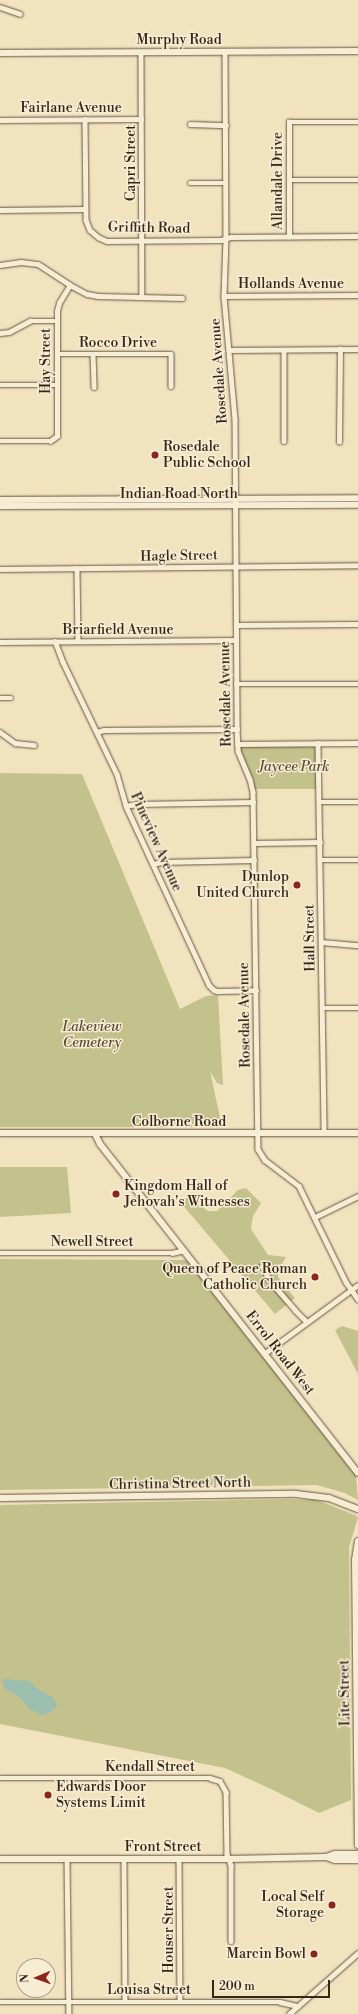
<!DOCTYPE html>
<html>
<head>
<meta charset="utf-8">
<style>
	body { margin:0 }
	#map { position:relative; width:358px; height:2014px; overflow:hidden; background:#f2e3bf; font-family:"Libre Bodoni",serif }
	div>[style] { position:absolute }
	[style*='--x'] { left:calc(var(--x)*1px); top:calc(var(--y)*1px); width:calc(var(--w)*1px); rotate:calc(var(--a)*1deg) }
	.green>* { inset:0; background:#c3c18c }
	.water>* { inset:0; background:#9bbeaf }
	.roads { filter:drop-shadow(0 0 1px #655541) drop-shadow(0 0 1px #655541) }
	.street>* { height:4.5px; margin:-2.25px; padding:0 2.25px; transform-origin:2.25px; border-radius:2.25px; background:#f7edd5 }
	.secondary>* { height:6px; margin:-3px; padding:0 3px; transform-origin:3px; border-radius:3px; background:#f7edd5 }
	.dots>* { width:11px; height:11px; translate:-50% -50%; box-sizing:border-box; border:2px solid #f7edd5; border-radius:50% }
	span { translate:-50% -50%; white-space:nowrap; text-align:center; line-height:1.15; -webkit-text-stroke:3px #f7edd5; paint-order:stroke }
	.street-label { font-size:14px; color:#362617 }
	.poi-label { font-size:14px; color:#362617 }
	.left { translate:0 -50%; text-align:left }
	.right { translate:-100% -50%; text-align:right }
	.park-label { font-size:14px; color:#594d34; font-style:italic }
	.north { position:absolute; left:16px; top:1958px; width:40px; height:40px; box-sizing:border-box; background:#f7edd5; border:1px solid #aa9d89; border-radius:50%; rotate:268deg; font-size:11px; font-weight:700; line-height:16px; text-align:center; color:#362617 }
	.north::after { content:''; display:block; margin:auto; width:14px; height:18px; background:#8f2418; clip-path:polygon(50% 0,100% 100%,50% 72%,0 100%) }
	.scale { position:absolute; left:212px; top:1980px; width:118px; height:18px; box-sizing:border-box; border:2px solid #362617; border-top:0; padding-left:5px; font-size:12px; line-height:14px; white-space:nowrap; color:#362617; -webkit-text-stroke:3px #f7edd5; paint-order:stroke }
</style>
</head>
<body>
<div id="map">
	<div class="green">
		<i style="clip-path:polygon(316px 744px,317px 789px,254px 789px,239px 745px)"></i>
		<i style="clip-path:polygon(0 773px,82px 774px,180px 1009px,206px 996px,218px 995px,223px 1085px,217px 1083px,210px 1071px,222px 1127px,0 1127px)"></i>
		<i style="clip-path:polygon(0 1167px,67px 1167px,71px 1213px,0 1217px)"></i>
		<i style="clip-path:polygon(246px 1188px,261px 1203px,253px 1216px,251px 1229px,268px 1255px,286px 1257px,278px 1271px,278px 1277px,295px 1298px,275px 1314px,181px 1203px,188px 1197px,208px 1211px,217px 1211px,238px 1190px)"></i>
		<i style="clip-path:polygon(0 1259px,191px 1260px,356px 1475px,358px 1500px,345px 1493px,317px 1485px,0 1490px)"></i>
		<i style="clip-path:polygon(342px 1326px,358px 1331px,358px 1374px,335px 1330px)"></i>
		<i style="clip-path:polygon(286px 1499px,317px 1500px,357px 1516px,358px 1518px,349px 1547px,351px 1800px,319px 1813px,271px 1789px,225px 1768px,0 1724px,0 1505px)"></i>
	</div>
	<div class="water">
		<i style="clip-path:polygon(2px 1679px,29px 1681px,39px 1690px,51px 1696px,57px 1704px,55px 1709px,49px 1713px,42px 1715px,31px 1710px,19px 1697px,4px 1688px)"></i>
	</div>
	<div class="roads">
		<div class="street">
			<i style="--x:0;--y:7;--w:21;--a:19"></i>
			<i style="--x:141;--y:52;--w:245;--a:89.8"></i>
			<i style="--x:225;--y:52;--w:187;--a:89.7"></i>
			<i style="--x:226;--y:239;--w:57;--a:92"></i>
			<i style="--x:224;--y:296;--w:124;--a:84.9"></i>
			<i style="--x:235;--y:420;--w:309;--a:89.6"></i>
			<i style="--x:237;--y:729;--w:22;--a:87"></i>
			<i style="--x:238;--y:751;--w:30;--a:67"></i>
			<i style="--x:250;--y:779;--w:13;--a:77"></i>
			<i style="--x:253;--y:792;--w:357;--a:89.2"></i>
			<i style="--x:258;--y:1149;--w:13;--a:58"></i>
			<i style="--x:265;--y:1160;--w:43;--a:37.4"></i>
			<i style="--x:299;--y:1186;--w:107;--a:63.9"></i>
			<i style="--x:346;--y:1282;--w:21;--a:55"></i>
			<i style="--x:85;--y:119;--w:101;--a:89.4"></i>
			<i style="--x:86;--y:220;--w:11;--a:68"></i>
			<i style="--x:90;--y:230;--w:11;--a:41"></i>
			<i style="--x:98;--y:237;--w:10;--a:24"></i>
			<i style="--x:107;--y:241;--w:114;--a:-0.5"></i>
			<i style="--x:221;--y:240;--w:10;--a:-17"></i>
			<i style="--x:231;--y:237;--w:127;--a:-0.5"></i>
			<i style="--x:0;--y:120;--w:141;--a:-0.4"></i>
			<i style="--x:190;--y:124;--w:36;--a:2"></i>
			<i style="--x:289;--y:180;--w:69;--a:0"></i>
			<i style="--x:190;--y:183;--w:36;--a:0"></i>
			<i style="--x:0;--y:210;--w:85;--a:-0.7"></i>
			<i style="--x:289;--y:237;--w:115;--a:-90"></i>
			<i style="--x:289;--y:122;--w:69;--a:0"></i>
			<i style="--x:0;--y:265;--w:21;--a:-8"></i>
			<i style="--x:21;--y:262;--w:17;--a:7"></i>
			<i style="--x:38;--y:264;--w:38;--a:33"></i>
			<i style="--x:70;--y:285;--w:19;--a:28"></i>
			<i style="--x:87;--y:294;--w:11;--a:10"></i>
			<i style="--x:98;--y:296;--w:84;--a:1.4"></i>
			<i style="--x:224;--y:296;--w:134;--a:-0.4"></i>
			<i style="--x:0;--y:333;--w:9;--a:-6"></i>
			<i style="--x:9;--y:332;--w:24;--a:-28"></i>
			<i style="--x:30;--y:321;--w:27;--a:0"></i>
			<i style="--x:229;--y:350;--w:129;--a:-0.4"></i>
			<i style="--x:284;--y:350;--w:91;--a:90"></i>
			<i style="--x:57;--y:354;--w:114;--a:0"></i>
			<i style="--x:171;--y:354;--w:32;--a:90"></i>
			<i style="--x:93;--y:354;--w:33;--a:88"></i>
			<i style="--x:0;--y:385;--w:57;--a:0"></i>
			<i style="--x:0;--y:441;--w:50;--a:0"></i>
			<i style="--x:50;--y:441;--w:9;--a:-36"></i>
			<i style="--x:57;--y:436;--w:125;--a:-90"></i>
			<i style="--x:57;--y:311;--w:8;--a:-76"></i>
			<i style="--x:59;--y:303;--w:21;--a:-59"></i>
			<i style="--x:339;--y:442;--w:93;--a:-89.4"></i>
			<i style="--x:77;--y:568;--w:73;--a:89.2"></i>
			<i style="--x:0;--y:569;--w:358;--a:-0.6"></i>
			<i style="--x:236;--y:625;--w:122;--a:-0.5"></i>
			<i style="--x:55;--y:641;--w:22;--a:69"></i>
			<i style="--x:63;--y:662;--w:124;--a:64.3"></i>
			<i style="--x:117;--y:774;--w:33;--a:74"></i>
			<i style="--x:126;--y:806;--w:197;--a:65.1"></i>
			<i style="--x:209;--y:985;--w:7;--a:45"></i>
			<i style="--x:214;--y:990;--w:3;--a:18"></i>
			<i style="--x:217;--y:991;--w:39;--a:-1"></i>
			<i style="--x:0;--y:642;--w:236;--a:-0.5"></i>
			<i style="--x:236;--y:684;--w:122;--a:0"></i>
			<i style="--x:0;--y:698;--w:11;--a:0"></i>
			<i style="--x:0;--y:732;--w:19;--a:36"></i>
			<i style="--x:15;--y:743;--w:19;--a:6"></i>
			<i style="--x:97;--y:732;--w:7;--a:-16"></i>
			<i style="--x:104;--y:730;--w:133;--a:-0.4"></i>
			<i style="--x:318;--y:743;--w:390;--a:89.1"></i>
			<i style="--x:237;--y:744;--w:121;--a:-0.5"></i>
			<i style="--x:319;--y:802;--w:39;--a:0"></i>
			<i style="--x:126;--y:806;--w:10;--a:-11"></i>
			<i style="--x:136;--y:804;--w:117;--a:-1"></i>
			<i style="--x:254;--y:843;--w:66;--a:-0.9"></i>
			<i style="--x:320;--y:860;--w:38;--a:0"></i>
			<i style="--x:153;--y:864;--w:9;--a:-13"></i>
			<i style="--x:162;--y:862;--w:92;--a:-1.2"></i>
			<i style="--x:321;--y:942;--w:37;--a:5"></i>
			<i style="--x:322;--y:1008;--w:36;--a:0"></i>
			<i style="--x:315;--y:1217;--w:48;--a:-26"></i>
			<i style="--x:0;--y:1253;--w:172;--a:0"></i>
			<i style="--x:172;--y:1253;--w:12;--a:-14"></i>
			<i style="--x:262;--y:1266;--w:18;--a:61"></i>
			<i style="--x:271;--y:1282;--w:37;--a:49"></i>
			<i style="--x:295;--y:1310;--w:17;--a:45"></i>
			<i style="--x:265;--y:1353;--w:115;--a:-36.2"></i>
			<i style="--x:0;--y:1778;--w:210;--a:0"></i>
			<i style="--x:210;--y:1778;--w:10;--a:17"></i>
			<i style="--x:220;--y:1781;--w:13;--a:61"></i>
			<i style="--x:226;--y:1792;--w:62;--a:89.1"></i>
			<i style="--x:227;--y:1854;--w:12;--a:70"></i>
			<i style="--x:231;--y:1865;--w:76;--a:90"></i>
			<i style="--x:67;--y:1859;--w:155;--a:89.3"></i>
			<i style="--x:124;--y:1859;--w:142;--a:89.6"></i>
			<i style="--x:179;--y:1859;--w:142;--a:89.6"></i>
			<i style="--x:0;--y:2002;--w:280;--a:0"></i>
			<i style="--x:280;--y:2002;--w:18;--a:13"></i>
			<i style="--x:289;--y:2014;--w:92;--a:-41.5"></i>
		</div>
		<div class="secondary">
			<i style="--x:0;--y:53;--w:358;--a:-0.3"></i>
			<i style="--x:0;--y:500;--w:358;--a:-0.3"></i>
			<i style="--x:0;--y:506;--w:358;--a:-0.2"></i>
			<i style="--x:0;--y:1133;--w:358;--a:0"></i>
			<i style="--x:95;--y:1134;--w:11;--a:63"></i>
			<i style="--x:100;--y:1144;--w:418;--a:51.9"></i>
			<i style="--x:0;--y:1498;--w:296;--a:-0.8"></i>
			<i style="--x:296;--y:1494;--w:33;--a:7"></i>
			<i style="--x:329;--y:1498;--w:31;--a:21"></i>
			<i style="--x:358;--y:1541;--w:19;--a:99"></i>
			<i style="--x:355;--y:1560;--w:285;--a:89.4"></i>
			<i style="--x:326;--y:1857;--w:9;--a:18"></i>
			<i style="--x:335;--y:1860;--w:23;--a:0"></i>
			<i style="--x:0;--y:1859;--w:229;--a:0"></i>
			<i style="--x:229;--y:1859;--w:97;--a:-1.2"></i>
			<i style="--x:326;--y:1857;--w:9;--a:-18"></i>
			<i style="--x:335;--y:1854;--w:23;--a:0"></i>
		</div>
	</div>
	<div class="dots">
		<i style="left:155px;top:455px;background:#8f2418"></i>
		<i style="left:297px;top:885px;background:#8f2418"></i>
		<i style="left:116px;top:1194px;background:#8f2418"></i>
		<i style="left:315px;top:1277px;background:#8f2418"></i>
		<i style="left:48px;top:1795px;background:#8f2418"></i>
		<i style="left:332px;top:1905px;background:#8f2418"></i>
		<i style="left:314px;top:1954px;background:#8f2418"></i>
	</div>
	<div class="street-label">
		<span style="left:179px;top:40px">Murphy Road</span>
		<span style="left:71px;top:108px">Fairlane Avenue</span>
		<span style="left:131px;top:163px;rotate:-90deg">Capri Street</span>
		<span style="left:278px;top:181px;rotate:-90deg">Allandale Drive</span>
		<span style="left:149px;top:228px;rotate:1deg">Griffith Road</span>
		<span style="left:291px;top:284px">Hollands Avenue</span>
		<span style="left:118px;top:343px">Rocco Drive</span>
		<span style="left:46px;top:361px;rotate:-90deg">Hay Street</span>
		<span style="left:219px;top:371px;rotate:-94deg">Rosedale Avenue</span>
		<span style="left:179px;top:494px">Indian Road North</span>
		<span style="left:179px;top:556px;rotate:-1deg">Hagle Street</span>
		<span style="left:118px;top:630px">Briarfield Avenue</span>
		<span style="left:226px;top:694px;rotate:-91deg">Rosedale Avenue</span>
		<span style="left:156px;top:842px;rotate:66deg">Pineview Avenue</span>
		<span style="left:310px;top:938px;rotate:-91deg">Hall Street</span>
		<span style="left:245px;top:1015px;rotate:-91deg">Rosedale Avenue</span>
		<span style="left:179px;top:1122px">Colborne Road</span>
		<span style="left:92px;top:1242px">Newell Street</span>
		<span style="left:280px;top:1353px;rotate:52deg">Errol Road West</span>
		<span style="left:180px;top:1484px;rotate:-1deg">Christina Street North</span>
		<span style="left:345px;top:1693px;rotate:-91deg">Lite Street</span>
		<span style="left:150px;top:1767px">Kendall Street</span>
		<span style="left:163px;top:1847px">Front Street</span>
		<span style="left:169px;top:1930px;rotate:-90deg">Houser Street</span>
		<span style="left:149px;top:1990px">Louisa Street</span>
	</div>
	<div class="poi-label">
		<span class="left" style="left:163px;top:455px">Rosedale<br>Public School</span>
		<span class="right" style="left:289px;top:885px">Dunlop<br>United Church</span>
		<span class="left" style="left:124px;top:1194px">Kingdom Hall of<br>Jehovah's Witnesses</span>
		<span class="right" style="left:307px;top:1277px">Queen of Peace Roman<br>Catholic Church</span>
		<span class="left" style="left:56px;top:1795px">Edwards Door<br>Systems Limit</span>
		<span class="right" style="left:324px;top:1905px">Local Self<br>Storage</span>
		<span class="right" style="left:306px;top:1954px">Marcin Bowl</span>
	</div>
	<div class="park-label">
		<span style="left:294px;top:767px">Jaycee Park</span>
		<span style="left:92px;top:1035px">Lakeview<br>Cemetery</span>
	</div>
	<div class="north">N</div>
	<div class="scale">200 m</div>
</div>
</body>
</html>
